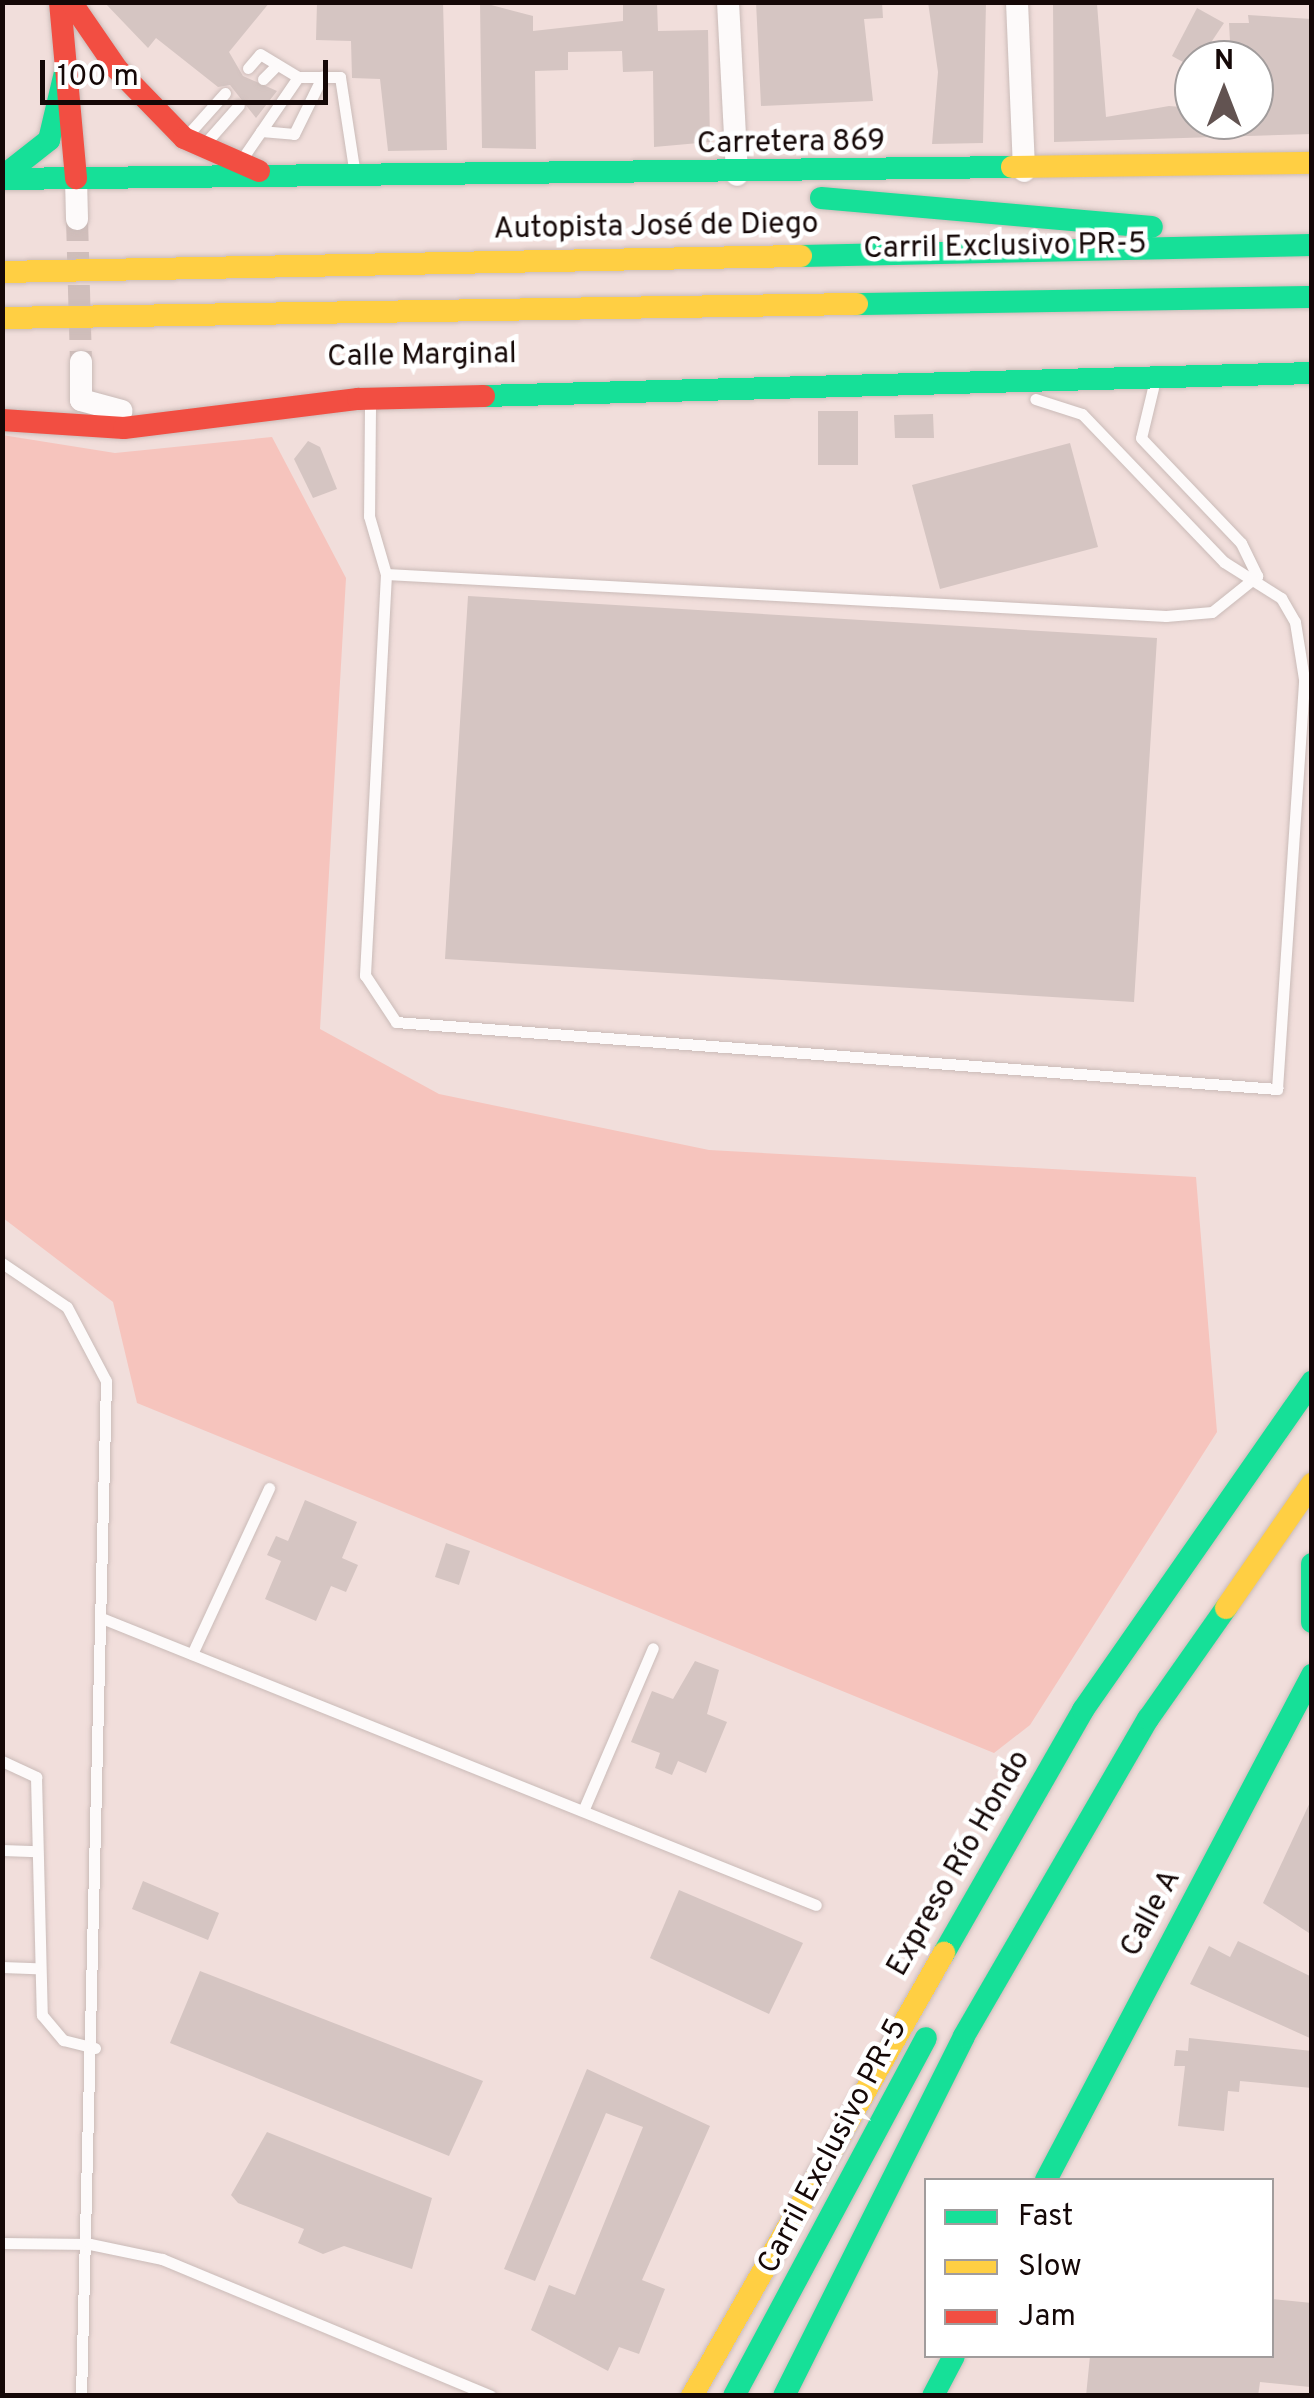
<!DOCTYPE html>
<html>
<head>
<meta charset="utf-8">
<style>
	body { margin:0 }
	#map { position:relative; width:1314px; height:2398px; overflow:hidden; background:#f1dedb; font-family:Overpass,sans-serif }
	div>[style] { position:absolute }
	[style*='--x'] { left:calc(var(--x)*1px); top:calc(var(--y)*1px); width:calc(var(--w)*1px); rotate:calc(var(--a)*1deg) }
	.green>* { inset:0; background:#f6c4bd }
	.building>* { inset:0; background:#d5c5c2 }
	.street-tunnel>* { height:22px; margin-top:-11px; transform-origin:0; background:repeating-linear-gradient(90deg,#d0bebb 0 22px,transparent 0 33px) }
	.roads { filter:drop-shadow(0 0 2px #cabbb8) drop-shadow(0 0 2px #cabbb8) }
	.lane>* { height:11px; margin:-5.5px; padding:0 5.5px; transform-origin:5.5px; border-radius:5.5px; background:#fdfafa }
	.street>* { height:22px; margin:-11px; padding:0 11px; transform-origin:11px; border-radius:11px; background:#fdfafa }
	.fast>* { height:22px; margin:-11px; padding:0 11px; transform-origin:11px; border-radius:11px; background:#16e098 }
	.slow>* { height:22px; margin:-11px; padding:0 11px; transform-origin:11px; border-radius:11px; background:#ffcf43 }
	.jam>* { height:22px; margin:-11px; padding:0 11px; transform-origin:11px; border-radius:11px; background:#f24e42 }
	span { translate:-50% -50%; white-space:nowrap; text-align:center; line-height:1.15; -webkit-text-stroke:9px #fff; paint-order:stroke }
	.street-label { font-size:30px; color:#150807 }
	.frame { position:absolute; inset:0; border:5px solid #150807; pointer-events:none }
	.legend { position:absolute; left:924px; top:2178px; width:350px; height:180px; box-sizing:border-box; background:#fff; border:2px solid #a19c9c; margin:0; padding:12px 18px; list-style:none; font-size:30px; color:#150807 }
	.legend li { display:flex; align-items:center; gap:20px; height:50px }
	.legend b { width:50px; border:2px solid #a19c9c }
	.north { position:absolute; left:1174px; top:40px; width:100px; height:100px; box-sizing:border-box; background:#fff; border:2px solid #a19c9c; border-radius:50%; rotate:0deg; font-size:28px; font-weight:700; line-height:40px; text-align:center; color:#150807 }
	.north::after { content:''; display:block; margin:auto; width:35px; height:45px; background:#625351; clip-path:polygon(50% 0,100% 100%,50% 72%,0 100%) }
	.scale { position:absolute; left:40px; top:60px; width:288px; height:45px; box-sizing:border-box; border:5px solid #150807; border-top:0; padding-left:12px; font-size:30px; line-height:35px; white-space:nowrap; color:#150807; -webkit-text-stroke:8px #fff; paint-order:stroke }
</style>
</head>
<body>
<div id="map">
	<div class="green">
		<i style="clip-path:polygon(2px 435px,115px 453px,272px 437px,346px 578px,320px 1029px,439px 1094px,709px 1150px,1196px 1177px,1217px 1432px,1030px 1725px,994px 1753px,137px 1403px,113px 1302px,3px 1218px)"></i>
	</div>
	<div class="building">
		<i style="clip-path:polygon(104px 2px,270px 2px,229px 52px,243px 76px,277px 91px,256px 118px,230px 85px,218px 87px,156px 38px,148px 48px)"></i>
		<i style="clip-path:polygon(317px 2px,443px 2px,447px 150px,388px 151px,380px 79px,352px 78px,351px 41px,316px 40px)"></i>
		<i style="clip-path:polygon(480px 2px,533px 16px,533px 31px,623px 21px,623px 2px,657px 2px,658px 31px,708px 30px,710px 142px,654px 147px,653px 71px,623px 72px,622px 51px,568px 52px,568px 70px,535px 71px,536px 149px,482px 148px)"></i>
		<i style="clip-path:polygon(756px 2px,882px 2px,883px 18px,864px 19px,873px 101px,761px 106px)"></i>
		<i style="clip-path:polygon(928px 2px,986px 2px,983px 143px,932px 144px,938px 72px)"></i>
		<i style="clip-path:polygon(1053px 2px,1097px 4px,1106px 117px,1169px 106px,1194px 108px,1194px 120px,1254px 120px,1254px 60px,1231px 60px,1229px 23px,1249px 23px,1248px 15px,1312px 19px,1312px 134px,1054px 142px)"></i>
		<i style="clip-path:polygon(1197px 8px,1224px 23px,1194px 68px,1172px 56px)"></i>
		<i style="clip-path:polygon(818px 411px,858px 411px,858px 465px,818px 465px)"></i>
		<i style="clip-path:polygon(933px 414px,934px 438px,895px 438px,894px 415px)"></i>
		<i style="clip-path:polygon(308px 441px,320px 447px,337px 489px,313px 498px,294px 459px)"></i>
		<i style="clip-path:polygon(1070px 443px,1098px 547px,940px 589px,912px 485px)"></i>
		<i style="clip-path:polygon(468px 596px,1157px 638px,1134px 1002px,445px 959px)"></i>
		<i style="clip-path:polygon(305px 1500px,357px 1522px,342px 1558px,358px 1565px,346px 1592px,331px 1586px,316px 1621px,265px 1599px,281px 1561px,267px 1555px,276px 1536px,288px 1541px)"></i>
		<i style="clip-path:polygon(446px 1543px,470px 1551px,459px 1585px,435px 1577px)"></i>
		<i style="clip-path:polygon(695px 1661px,719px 1670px,707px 1714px,727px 1722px,706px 1773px,678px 1761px,672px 1775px,655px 1768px,660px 1753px,631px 1742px,652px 1691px,673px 1699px)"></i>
		<i style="clip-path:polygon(1312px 1798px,1312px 1935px,1263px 1903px)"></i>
		<i style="clip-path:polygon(143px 1881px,219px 1913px,208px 1940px,132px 1909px)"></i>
		<i style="clip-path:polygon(679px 1890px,803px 1943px,769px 2014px,650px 1958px)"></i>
		<i style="clip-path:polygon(1238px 1941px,1312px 1977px,1312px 2039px,1190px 1984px,1209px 1946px,1230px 1957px)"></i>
		<i style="clip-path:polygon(200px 1971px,483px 2081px,449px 2156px,170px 2043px)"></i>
		<i style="clip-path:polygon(1189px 2038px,1312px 2051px,1312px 2088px,1240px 2081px,1239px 2092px,1228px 2091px,1224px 2131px,1178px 2126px,1185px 2066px,1174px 2066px,1176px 2050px,1188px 2051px)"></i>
		<i style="clip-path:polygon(587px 2069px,710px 2126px,642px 2280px,665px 2289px,639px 2354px,619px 2347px,608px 2371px,531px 2330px,549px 2285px,575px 2295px,643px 2127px,606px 2113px,535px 2281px,504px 2269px)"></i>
		<i style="clip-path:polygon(267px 2132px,432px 2198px,412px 2269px,344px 2246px,323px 2254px,298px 2243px,304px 2229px,238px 2203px,231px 2195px)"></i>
		<i style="clip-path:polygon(1272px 2299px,1312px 2303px,1310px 2387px,1260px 2382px,1258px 2396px,1086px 2396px,1090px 2356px,1272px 2356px)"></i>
	</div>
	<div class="street-tunnel">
		<i style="--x:77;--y:219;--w:143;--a:88.4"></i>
	</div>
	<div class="roads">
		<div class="lane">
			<i style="--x:248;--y:68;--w:18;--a:-49"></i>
			<i style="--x:260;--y:54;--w:44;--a:31.2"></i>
			<i style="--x:298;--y:77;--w:42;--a:0"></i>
			<i style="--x:340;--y:77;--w:92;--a:81.3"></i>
			<i style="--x:263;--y:79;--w:16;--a:-45"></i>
			<i style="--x:191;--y:131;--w:51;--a:-48.2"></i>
			<i style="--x:261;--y:131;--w:33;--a:5"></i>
			<i style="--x:294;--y:134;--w:64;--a:-63.8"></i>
			<i style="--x:209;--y:139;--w:45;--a:-48.6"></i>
			<i style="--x:244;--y:156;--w:96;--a:-55.6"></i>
			<i style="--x:1153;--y:388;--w:51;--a:103.5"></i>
			<i style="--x:1141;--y:438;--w:145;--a:46.4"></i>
			<i style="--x:1241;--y:543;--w:37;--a:64"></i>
			<i style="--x:370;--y:407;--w:109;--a:90.5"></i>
			<i style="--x:369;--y:516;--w:60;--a:73.7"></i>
			<i style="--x:386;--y:574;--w:781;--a:3.08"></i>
			<i style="--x:1166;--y:616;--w:46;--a:-5"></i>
			<i style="--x:1212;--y:612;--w:58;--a:-38.7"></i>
			<i style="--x:386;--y:574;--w:402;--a:93"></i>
			<i style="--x:365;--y:975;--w:56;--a:56.6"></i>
			<i style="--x:396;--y:1022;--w:884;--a:4.35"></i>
			<i style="--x:1277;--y:1089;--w:411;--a:-86.2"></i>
			<i style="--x:1304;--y:679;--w:58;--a:-99"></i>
			<i style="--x:1295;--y:622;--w:28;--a:-120"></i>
			<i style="--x:1281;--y:598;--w:67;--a:-147.7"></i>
			<i style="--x:1224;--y:562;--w:205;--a:-133.8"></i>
			<i style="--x:1082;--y:414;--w:49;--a:-162.3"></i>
			<i style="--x:2;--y:1263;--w:78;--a:34.1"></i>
			<i style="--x:67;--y:1307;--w:84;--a:62.2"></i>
			<i style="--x:106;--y:1381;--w:1015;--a:91.41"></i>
			<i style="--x:104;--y:1619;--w:767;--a:21.88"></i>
			<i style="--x:192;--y:1654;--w:183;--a:-65.1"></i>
			<i style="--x:2;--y:1761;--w:38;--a:25"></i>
			<i style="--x:36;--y:1777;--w:238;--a:88.6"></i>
			<i style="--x:42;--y:2015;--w:33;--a:50"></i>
			<i style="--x:63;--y:2040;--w:33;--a:14"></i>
			<i style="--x:583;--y:1811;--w:177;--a:-66.8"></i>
			<i style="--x:2;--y:1850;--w:35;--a:2"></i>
			<i style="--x:2;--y:1967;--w:34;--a:2"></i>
			<i style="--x:2;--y:2243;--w:88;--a:0.7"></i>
			<i style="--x:90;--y:2244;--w:74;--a:11.8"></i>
			<i style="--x:162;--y:2259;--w:356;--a:22.6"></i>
		</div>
		<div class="street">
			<i style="--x:728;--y:2;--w:173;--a:87"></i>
			<i style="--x:1017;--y:2;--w:169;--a:87.6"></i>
			<i style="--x:76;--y:178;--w:41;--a:88.6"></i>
			<i style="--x:81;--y:362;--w:38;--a:90"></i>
			<i style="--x:81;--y:400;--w:42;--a:15"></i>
		</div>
		<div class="fast">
			<i style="--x:2;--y:177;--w:60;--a:-38.2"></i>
			<i style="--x:49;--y:140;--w:74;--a:-76.7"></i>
			<i style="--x:2;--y:179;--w:1010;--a:-0.68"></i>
			<i style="--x:821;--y:198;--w:332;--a:5"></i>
			<i style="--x:801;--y:256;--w:511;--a:-1.23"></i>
			<i style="--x:857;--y:304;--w:455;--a:-0.9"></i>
			<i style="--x:484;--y:396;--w:828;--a:-1.59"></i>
			<i style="--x:1312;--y:1564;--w:58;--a:90"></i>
			<i style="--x:944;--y:1953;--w:280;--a:-60.2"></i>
			<i style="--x:1083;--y:1710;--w:400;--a:-55.1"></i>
			<i style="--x:1046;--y:2180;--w:571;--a:-62.22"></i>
			<i style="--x:734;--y:2396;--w:406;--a:-61.8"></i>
			<i style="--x:784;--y:2396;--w:402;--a:-63.4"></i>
			<i style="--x:964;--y:2036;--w:367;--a:-59.9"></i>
			<i style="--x:1148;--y:1719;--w:136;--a:-54.9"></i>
			<i style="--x:933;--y:2396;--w:45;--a:-62.3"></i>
		</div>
		<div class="slow">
			<i style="--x:1012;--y:167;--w:300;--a:-0.8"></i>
			<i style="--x:2;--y:272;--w:799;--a:-1.15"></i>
			<i style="--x:2;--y:318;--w:855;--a:-0.94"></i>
			<i style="--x:1226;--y:1608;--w:151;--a:-55.3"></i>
			<i style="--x:692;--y:2396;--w:510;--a:-60.37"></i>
		</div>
		<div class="jam">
			<i style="--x:60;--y:2;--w:177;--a:84.8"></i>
			<i style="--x:71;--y:2;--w:81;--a:55.5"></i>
			<i style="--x:117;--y:69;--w:96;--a:45.8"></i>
			<i style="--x:184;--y:138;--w:82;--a:23.7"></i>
			<i style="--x:2;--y:420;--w:122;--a:3.8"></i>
			<i style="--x:124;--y:428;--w:236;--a:-7.1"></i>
			<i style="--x:358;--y:399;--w:126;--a:-1.4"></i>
		</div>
	</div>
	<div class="street-label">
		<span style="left:791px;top:144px;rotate:-1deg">Carretera 869</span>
		<span style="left:656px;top:228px;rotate:-1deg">Autopista José de Diego</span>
		<span style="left:1005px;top:248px;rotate:-1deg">Carril Exclusivo PR-5</span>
		<span style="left:422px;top:357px;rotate:-1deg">Calle Marginal</span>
		<span style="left:960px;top:1864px;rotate:-60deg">Expreso Río Hondo</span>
		<span style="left:1152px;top:1914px;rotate:-62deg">Calle A</span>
		<span style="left:834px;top:2147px;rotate:-62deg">Carril Exclusivo PR-5</span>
	</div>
	<div class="frame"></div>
	<ul class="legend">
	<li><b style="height:12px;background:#16e098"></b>Fast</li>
	<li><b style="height:12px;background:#ffcf43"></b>Slow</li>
	<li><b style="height:12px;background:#f24e42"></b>Jam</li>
	</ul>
	<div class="north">N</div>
	<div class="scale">100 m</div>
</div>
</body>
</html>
